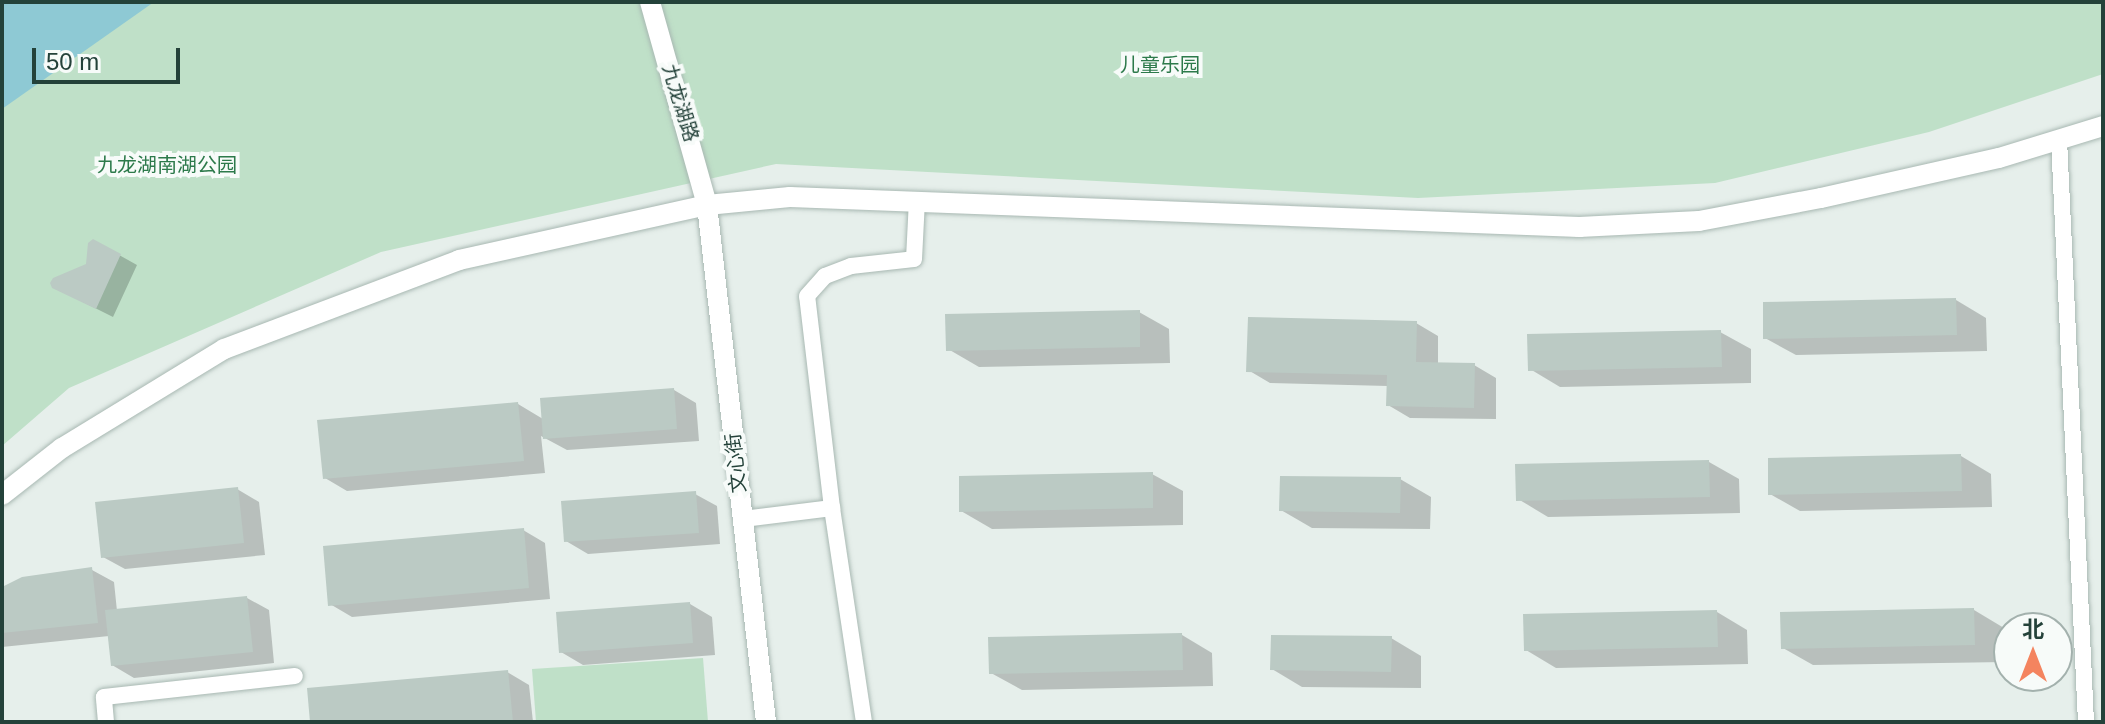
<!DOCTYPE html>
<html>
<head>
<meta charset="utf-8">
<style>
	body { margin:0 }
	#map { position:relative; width:2105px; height:724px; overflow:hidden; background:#e6efeb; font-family:Arial,"Noto Sans SC",sans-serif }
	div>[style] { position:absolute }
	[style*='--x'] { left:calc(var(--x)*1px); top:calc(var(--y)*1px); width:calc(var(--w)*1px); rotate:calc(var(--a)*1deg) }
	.green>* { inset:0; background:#bfe0c8 }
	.water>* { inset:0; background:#8ec9d4 }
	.shadow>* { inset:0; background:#0003 }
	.building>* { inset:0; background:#bbcac4 }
	.roads { filter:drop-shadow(0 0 2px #a8b8b2) drop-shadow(0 0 2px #a8b8b2) }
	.minor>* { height:16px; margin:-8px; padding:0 8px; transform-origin:8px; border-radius:8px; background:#fff }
	.tertiary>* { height:20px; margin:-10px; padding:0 10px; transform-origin:10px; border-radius:10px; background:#fff }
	span { translate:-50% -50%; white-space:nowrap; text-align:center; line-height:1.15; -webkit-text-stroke:8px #f7fbf9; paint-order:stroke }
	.park-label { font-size:20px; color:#2d7a4b }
	.street-label { font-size:20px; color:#24423a }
	.frame { position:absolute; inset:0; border:4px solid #24423a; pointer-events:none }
	.north { position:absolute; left:1993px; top:612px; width:80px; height:80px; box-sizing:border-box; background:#f7fbf9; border:2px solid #a3b1ad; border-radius:50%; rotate:0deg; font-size:22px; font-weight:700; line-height:32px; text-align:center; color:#24423a }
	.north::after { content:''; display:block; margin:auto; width:28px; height:36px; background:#f4845f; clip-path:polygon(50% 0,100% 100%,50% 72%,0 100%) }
	.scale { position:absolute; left:32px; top:48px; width:148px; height:36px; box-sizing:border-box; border:4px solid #24423a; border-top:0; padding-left:10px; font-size:24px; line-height:28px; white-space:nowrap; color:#24423a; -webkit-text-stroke:6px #f7fbf9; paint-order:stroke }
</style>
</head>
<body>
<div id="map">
	<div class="green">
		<i style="clip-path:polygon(2px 2px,2103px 2px,2103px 74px,1929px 132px,1715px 183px,1418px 198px,776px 164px,381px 252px,69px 388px,2px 446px)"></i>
		<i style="clip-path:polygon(703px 658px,708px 722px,536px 722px,532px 669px)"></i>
	</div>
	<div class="water">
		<i style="clip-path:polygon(2px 2px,154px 2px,2px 109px)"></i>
	</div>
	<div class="shadow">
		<i style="clip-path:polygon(94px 241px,137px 265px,113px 317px,53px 287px,88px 266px)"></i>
		<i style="clip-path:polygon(1956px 300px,1986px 318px,1987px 351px,1796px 355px,1765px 338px)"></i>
		<i style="clip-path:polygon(1139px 312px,1169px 329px,1170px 363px,979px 367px,948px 349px)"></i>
		<i style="clip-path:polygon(1416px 323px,1438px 336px,1438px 365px,1474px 365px,1496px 378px,1496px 419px,1410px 418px,1388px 405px,1388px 386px,1270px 383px,1248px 370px)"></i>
		<i style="clip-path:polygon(1720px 332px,1751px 349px,1751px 383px,1560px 387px,1530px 369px)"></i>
		<i style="clip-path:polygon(674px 390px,696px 403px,699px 441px,567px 450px,541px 436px,545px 473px,347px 491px,325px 478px,518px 404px,543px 419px)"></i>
		<i style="clip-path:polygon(1961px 456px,1991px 474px,1992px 507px,1800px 511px,1770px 494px)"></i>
		<i style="clip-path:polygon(1709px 462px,1739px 479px,1740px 513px,1548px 517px,1518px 499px)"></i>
		<i style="clip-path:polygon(1152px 474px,1183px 491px,1183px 525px,992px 529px,961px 511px)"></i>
		<i style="clip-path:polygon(1400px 479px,1431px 497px,1430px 529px,1312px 528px,1281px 510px)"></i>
		<i style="clip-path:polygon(237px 489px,259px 502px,265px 555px,125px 569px,103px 557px)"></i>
		<i style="clip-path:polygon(695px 494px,717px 506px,720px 544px,588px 554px,566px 541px)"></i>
		<i style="clip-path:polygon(523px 530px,545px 543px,550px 599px,352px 617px,330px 604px)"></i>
		<i style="clip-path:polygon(92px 570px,114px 582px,117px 611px,247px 598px,269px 610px,274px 663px,134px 678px,112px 665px,109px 636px,2px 647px,2px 589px)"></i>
		<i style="clip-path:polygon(690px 604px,712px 617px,715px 655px,583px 665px,561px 652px)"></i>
		<i style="clip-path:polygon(1974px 610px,2004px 628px,2005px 662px,1813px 665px,1783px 648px)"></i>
		<i style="clip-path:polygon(1717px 612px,1747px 630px,1748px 664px,1556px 668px,1526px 650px)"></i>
		<i style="clip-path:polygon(1182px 635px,1212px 653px,1213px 686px,1022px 690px,991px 673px)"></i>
		<i style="clip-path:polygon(1391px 638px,1421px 656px,1421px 688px,1302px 687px,1272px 669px)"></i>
		<i style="clip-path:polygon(507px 672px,529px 685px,533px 722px,312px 722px)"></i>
	</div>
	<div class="building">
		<i style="clip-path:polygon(93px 239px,121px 254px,96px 309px,52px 288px,50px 283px,53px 278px,86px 264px,88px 243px)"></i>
		<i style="clip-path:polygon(1956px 298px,1957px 335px,1763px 339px,1763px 302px)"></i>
		<i style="clip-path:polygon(1140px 310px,1140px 347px,946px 351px,945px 314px)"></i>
		<i style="clip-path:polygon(1248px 317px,1417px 321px,1416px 362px,1475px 363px,1474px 408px,1386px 406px,1387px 375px,1246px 372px)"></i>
		<i style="clip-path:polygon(1721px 330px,1722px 367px,1528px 371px,1527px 334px)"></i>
		<i style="clip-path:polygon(674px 388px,677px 429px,543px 439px,540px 398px)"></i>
		<i style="clip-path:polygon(518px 402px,524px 461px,323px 479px,317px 420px)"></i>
		<i style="clip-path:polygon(1961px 454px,1962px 491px,1768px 495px,1768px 458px)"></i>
		<i style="clip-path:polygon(1709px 460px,1710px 497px,1516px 501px,1515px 464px)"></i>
		<i style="clip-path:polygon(1153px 472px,1153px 508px,959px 512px,959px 476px)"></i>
		<i style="clip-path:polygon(1280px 476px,1401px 477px,1400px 513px,1279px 511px)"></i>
		<i style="clip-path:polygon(238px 487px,244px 543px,101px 558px,95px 502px)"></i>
		<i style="clip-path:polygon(696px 491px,699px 533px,564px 542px,561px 501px)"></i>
		<i style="clip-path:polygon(524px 528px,529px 588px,328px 606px,323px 546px)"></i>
		<i style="clip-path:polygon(92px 567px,98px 623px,2px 633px,2px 587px,22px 577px)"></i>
		<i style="clip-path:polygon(247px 596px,253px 652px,111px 666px,105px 610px)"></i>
		<i style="clip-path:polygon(690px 602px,693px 643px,559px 653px,556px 612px)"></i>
		<i style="clip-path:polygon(1974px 608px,1975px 645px,1781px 649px,1780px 612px)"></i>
		<i style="clip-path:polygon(1717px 610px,1718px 647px,1524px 651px,1523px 614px)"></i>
		<i style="clip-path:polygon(1182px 633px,1183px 670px,989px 674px,988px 637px)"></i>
		<i style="clip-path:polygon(1271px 635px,1392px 636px,1391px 672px,1270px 670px)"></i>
		<i style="clip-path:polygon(508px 670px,513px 722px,310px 722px,307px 688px)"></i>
	</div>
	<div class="roads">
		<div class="minor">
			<i style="--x:2059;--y:139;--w:584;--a:87.35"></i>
			<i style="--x:832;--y:508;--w:216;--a:81.5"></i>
			<i style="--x:743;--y:519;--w:90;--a:-7"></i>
			<i style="--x:832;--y:508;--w:213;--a:-96.7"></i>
			<i style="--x:807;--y:296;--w:27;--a:-48"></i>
			<i style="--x:825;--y:276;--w:28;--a:-21"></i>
			<i style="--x:851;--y:266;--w:63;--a:-6.3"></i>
			<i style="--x:914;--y:259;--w:59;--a:-87.1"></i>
			<i style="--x:106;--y:722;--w:25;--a:-95"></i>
			<i style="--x:104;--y:697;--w:192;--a:-6.3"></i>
		</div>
		<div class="tertiary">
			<i style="--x:650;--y:2;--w:211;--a:74.3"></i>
			<i style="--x:707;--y:205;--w:520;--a:83.49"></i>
			<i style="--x:2;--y:495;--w:76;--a:-38.1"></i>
			<i style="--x:62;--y:448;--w:190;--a:-31.4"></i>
			<i style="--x:224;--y:349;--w:251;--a:-20.7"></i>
			<i style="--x:459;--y:260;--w:254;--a:-12.5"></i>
			<i style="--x:707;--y:205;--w:83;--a:-5.5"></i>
			<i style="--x:790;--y:197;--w:790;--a:2.18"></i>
			<i style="--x:1579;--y:227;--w:120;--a:-2.9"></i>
			<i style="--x:1699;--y:221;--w:124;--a:-10.7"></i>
			<i style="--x:1821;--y:198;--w:182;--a:-12.7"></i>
			<i style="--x:1999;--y:158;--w:109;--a:-17.1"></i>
		</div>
	</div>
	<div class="park-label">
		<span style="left:1160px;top:65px">儿童乐园</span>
		<span style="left:167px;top:165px">九龙湖南湖公园</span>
	</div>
	<div class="street-label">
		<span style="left:680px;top:103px;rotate:73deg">九龙湖路</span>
		<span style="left:736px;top:463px;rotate:-96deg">文心街</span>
	</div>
	<div class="frame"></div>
	<div class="north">北</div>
	<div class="scale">50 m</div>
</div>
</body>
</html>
